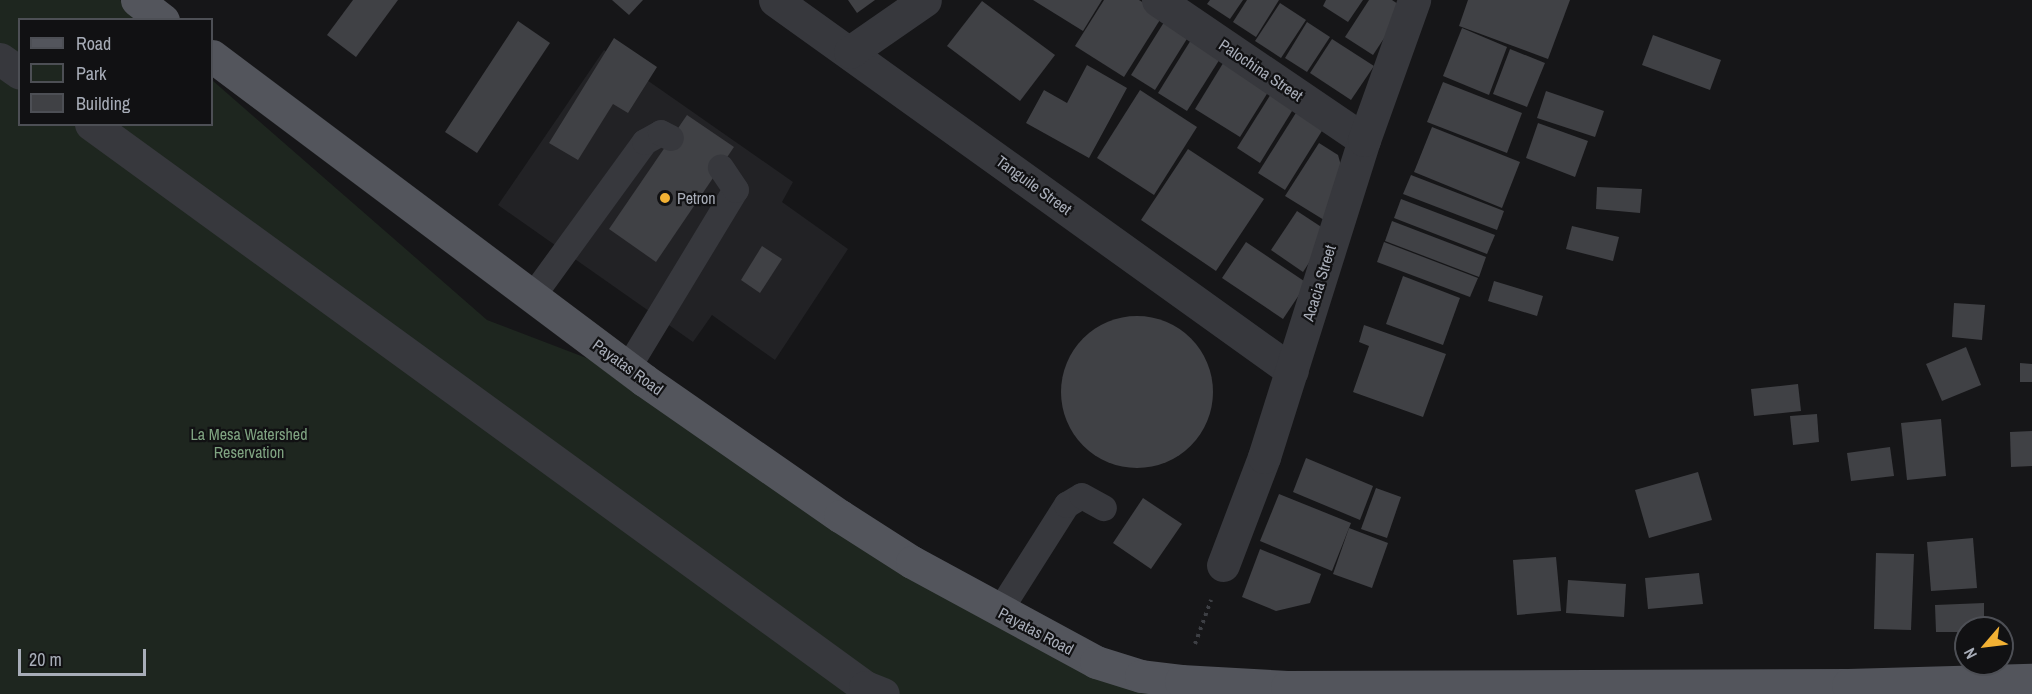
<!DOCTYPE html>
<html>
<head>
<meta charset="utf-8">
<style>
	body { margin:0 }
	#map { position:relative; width:2032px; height:694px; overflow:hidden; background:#161618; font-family:"Archivo Narrow",sans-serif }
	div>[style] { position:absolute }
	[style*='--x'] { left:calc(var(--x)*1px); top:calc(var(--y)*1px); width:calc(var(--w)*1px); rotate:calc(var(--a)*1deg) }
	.built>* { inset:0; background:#222225 }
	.green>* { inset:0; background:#1e261f }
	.building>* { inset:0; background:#404145 }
	.round { border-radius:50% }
	.path>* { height:4px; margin-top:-2px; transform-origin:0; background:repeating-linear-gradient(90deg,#3d3f44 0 3px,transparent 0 7.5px) }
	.service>* { height:26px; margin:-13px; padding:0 13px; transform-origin:13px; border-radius:13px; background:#37383d }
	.minor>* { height:33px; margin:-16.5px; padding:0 16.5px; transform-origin:16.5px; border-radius:16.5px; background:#37383d }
	.primary>* { height:33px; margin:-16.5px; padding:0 16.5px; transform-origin:16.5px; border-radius:16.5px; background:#53555c }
	.dots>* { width:16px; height:16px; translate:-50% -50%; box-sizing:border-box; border:3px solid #111113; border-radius:50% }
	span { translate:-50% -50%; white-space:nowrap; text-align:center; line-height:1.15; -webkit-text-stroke:4.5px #111113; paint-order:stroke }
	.street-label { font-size:16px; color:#a8adb8 }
	.poi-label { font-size:16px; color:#a8adb8 }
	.left { translate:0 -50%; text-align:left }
	.park-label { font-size:16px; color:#7fa381 }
	.legend { position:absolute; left:18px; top:18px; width:195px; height:108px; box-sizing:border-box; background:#111113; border:2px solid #4d4f55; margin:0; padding:8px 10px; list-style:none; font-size:18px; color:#a8adb8 }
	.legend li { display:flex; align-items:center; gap:12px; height:30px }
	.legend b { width:30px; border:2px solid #4d4f55 }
	.north { position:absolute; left:1954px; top:616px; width:60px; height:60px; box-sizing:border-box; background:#111113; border:2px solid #4d4f55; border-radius:50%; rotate:242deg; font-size:16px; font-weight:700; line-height:24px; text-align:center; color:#a8adb8 }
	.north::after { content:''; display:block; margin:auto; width:21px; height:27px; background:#f2b134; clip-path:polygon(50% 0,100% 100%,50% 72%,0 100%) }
	.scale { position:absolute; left:18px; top:649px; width:128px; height:27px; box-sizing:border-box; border:3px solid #a8adb8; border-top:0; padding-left:8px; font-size:18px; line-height:21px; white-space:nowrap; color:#a8adb8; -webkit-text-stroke:4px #111113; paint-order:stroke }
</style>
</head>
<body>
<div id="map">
	<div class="built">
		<i style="clip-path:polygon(604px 50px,793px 182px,782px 202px,848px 249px,775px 360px,712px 315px,693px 342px,498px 205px)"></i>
	</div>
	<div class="green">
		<i style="clip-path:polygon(0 0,120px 0,142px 19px,20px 20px,20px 124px,212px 124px,212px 80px,487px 320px,644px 380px,840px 516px,1141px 676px,2032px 694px,0 694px)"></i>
	</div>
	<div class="building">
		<i style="clip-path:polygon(353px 0,398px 0,356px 57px,327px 35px)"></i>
		<i style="clip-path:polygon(612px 0,643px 0,629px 15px)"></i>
		<i style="clip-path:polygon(848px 0,875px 0,857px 13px)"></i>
		<i style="clip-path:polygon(1033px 0,1102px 0,1083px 31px)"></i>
		<i style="clip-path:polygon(1104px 0,1139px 0,1163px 15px,1124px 77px,1075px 46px)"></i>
		<i style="clip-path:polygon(1210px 0,1243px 0,1230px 19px,1207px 4px)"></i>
		<i style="clip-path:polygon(1247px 0,1279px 0,1256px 37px,1233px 22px)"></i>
		<i style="clip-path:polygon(1326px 0,1363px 0,1348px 22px,1323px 6px)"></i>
		<i style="clip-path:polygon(1369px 0,1392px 0,1404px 8px,1373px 55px,1345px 37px)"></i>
		<i style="clip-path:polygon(1468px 0,1570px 0,1548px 59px,1459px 26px)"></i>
		<i style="clip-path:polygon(982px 1px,1055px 55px,1020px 101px,947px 46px)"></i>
		<i style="clip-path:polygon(1280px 3px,1306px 20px,1281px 58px,1255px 41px)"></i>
		<i style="clip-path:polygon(1166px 19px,1190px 34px,1155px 90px,1131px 75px)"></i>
		<i style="clip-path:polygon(518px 21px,550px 43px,477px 153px,445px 132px)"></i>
		<i style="clip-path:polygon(1307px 22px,1330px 37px,1307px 72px,1285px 58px)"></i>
		<i style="clip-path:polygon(1462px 28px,1507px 47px,1489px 95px,1443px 76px)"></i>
		<i style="clip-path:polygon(1194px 35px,1223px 54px,1187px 111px,1158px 93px)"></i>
		<i style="clip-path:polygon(1653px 35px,1721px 60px,1710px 90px,1642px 65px)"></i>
		<i style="clip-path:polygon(614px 38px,657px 67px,628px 113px,613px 104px,578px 160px,549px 143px)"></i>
		<i style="clip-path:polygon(1332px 39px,1374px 66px,1351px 100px,1310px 73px)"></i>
		<i style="clip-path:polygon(1510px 49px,1545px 63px,1527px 107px,1493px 94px)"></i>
		<i style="clip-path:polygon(1225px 60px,1270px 89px,1240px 137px,1195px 109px)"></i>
		<i style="clip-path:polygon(1087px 65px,1127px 88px,1089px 158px,1026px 123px,1044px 90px,1067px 103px)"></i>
		<i style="clip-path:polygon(1443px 82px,1522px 113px,1507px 153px,1427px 122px)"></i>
		<i style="clip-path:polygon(1274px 89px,1297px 103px,1260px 163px,1237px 148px)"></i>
		<i style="clip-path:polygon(1140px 90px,1197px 127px,1154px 195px,1097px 158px)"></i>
		<i style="clip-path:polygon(1546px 91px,1604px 111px,1595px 137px,1537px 118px)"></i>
		<i style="clip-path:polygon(1299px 108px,1325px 126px,1285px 190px,1258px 173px)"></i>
		<i style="clip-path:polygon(687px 115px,734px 147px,656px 262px,609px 229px)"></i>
		<i style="clip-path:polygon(1538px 123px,1588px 141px,1575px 177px,1526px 158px)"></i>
		<i style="clip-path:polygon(1432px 127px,1520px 162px,1502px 208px,1414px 172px)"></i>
		<i style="clip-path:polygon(1319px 143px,1338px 155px,1344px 176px,1324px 220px,1285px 196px)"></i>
		<i style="clip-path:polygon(1188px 149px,1264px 199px,1216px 271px,1141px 220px)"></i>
		<i style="clip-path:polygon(1411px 175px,1504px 211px,1497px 230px,1403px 194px)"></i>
		<i style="clip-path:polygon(1597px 187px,1642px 189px,1640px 213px,1596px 209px)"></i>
		<i style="clip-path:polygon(1401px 199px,1495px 235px,1487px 254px,1394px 218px)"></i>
		<i style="clip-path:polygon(1297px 211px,1329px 232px,1303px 272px,1271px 250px)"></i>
		<i style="clip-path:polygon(1392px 221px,1486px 257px,1479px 277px,1385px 241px)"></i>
		<i style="clip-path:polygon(1572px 226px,1619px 237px,1613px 261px,1566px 249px)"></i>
		<i style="clip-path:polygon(1246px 242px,1307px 283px,1283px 319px,1222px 278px)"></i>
		<i style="clip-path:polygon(1384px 242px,1478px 278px,1470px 297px,1377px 262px)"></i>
		<i style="clip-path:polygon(762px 246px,782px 259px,760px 293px,741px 280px)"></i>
		<i style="clip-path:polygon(1403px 276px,1460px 298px,1443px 345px,1386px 324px)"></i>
		<i style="clip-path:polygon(1494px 281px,1543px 296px,1537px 316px,1488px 301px)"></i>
		<i style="clip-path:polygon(1954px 303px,1985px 305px,1982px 340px,1952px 337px)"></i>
		<i class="round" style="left:1061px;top:316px;width:152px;height:152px"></i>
		<i style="clip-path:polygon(1364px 325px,1446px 354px,1423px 417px,1353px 392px,1369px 346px,1359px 342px)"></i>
		<i style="clip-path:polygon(1966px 347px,1981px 385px,1942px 401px,1926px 364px)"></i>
		<i style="clip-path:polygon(2020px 363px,2032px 364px,2032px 382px,2020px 382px)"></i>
		<i style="clip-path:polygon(1798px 384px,1801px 411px,1754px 416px,1751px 389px)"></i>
		<i style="clip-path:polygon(1817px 414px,1819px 442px,1793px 445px,1790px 416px)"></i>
		<i style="clip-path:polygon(1941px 419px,1946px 476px,1907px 480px,1901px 423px)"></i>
		<i style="clip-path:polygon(2032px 431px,2032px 466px,2011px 467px,2010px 432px)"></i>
		<i style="clip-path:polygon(1890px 447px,1894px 476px,1851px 481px,1847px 453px)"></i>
		<i style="clip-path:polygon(1306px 458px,1373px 486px,1360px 520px,1293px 492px)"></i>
		<i style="clip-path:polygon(1698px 472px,1712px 520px,1649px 538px,1635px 490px)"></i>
		<i style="clip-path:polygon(1376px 488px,1401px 497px,1387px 538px,1361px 529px)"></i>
		<i style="clip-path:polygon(1279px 494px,1351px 523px,1332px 571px,1260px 541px)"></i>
		<i style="clip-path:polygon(1143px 498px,1182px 524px,1151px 569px,1113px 543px)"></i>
		<i style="clip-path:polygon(1349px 528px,1388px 543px,1372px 588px,1333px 574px)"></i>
		<i style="clip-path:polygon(1973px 538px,1977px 588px,1931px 591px,1927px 542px)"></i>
		<i style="clip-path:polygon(1260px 549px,1321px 574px,1310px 603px,1276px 611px,1242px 597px)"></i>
		<i style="clip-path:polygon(1876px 553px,1914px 554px,1911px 630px,1874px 629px)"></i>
		<i style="clip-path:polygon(1556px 557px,1561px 611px,1517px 615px,1513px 560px)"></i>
		<i style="clip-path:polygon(1699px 573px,1703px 604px,1648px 609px,1645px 578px)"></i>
		<i style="clip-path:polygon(1568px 580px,1626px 584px,1624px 617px,1566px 613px)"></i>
		<i style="clip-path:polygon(1984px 603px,1984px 628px,1966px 628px,1966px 632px,1936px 632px,1935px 605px)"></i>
	</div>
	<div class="path">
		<i style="--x:1195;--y:644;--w:47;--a:-70"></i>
	</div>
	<div class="service">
		<i style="--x:533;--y:296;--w:190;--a:-54"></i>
		<i style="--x:645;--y:142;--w:18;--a:-29"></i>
		<i style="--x:661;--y:133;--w:11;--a:27"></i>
		<i style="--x:628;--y:368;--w:208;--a:-58.8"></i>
		<i style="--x:736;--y:190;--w:27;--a:-124"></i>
		<i style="--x:999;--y:612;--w:127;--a:-57.6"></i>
		<i style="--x:1067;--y:505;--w:17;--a:-31"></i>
		<i style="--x:1082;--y:496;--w:25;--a:29"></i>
	</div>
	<div class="minor">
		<i style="--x:775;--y:0;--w:636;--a:35.66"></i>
		<i style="--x:1158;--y:0;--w:249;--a:34.2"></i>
		<i style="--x:850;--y:52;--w:91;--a:-34.7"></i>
		<i style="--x:0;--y:59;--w:24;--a:35"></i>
		<i style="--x:91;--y:124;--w:957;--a:36.03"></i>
		<i style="--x:865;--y:687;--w:19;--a:21"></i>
		<i style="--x:1223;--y:565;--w:116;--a:-69.2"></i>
		<i style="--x:1264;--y:457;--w:332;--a:-72.5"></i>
		<i style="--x:1364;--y:140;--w:149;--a:-70.3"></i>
	</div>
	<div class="primary">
		<i style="--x:137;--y:0;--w:33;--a:38"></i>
		<i style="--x:212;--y:56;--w:540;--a:36.87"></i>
		<i style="--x:644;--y:380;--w:239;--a:34.8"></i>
		<i style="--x:840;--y:516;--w:85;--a:32.6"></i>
		<i style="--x:912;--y:562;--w:209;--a:28.5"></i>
		<i style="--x:1096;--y:662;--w:47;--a:17.3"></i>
		<i style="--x:1141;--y:676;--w:40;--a:7.1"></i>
		<i style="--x:1181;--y:681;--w:106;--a:3.2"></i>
		<i style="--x:1287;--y:687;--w:561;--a:-0.2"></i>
		<i style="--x:1848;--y:685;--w:184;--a:-1.6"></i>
	</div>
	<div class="dots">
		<i style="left:665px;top:198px;background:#f2b134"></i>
	</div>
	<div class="street-label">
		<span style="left:1261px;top:70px;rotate:34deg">Palochina Street</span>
		<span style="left:1034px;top:185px;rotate:36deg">Tanguile Street</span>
		<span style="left:1319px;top:283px;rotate:-73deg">Acacia Street</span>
		<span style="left:628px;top:367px;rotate:36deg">Payatas Road</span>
		<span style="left:1036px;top:631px;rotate:28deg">Payatas Road</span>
	</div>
	<div class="poi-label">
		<span class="left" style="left:677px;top:198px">Petron</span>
	</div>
	<div class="park-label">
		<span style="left:249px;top:443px">La Mesa Watershed<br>Reservation</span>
	</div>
	<ul class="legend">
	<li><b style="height:8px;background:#53555c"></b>Road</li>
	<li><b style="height:16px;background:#1e261f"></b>Park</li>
	<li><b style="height:16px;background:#404145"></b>Building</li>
	</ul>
	<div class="north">N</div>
	<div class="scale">20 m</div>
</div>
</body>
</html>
